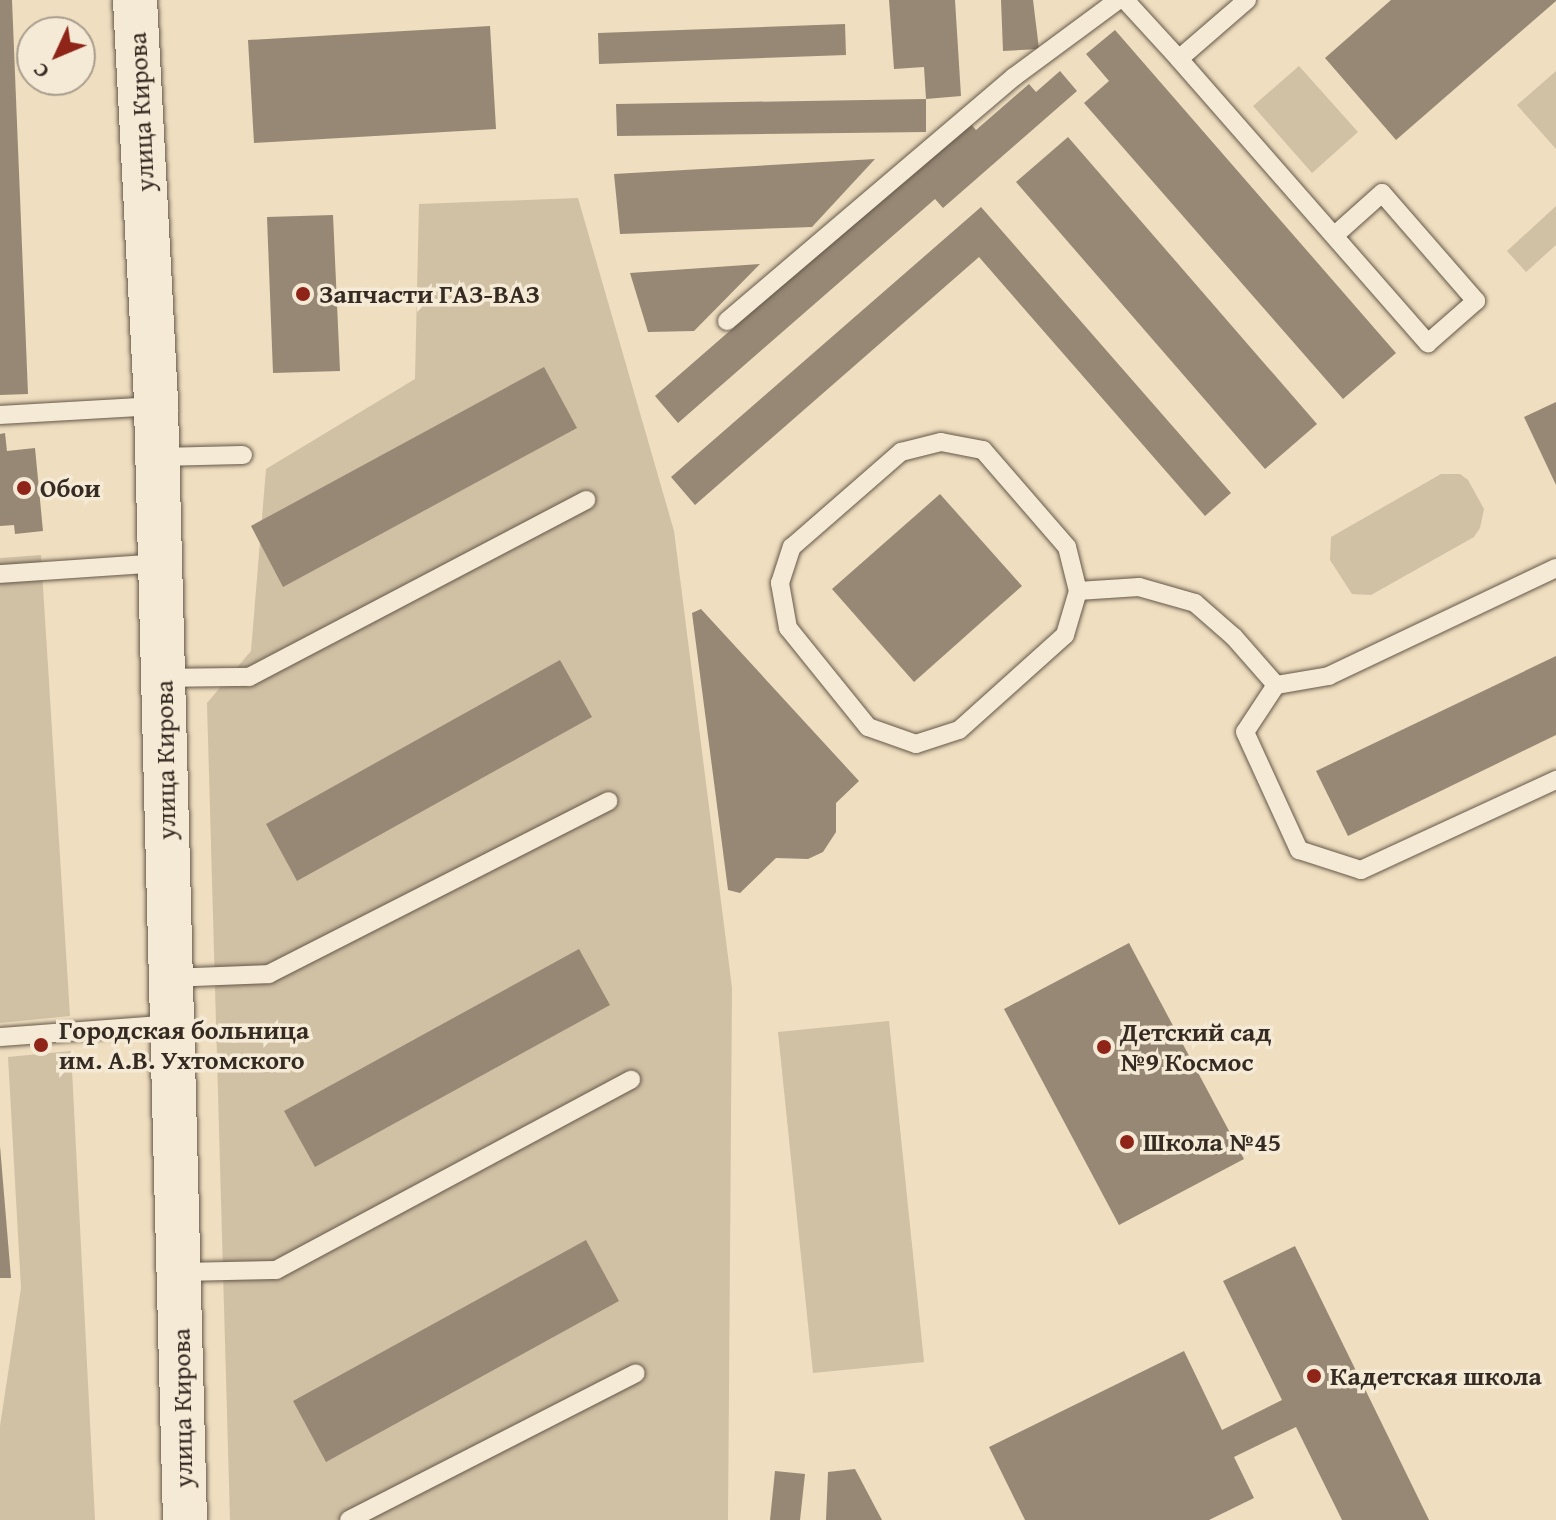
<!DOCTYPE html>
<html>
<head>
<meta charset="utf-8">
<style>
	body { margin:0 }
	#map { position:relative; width:1556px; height:1520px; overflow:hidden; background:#efdebf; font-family:"Gentium Book Plus",serif }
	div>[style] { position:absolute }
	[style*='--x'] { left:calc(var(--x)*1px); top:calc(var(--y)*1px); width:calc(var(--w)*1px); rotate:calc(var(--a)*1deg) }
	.green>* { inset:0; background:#d0c0a4 }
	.building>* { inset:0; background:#968874 }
	.roads { filter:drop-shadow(0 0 2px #64584a) drop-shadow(0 0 2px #64584a) }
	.lane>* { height:18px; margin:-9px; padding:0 9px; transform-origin:9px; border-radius:9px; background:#f5ead5 }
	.secondary>* { height:44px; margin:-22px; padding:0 22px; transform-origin:22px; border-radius:22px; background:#f5ead5 }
	.dots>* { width:22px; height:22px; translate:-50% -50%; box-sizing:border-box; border:4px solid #f5ead5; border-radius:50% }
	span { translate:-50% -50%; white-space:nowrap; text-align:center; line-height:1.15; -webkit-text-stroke:7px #f5ead5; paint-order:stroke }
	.street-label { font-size:26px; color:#362b23 }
	.poi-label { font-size:26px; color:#362b23; font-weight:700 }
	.left { translate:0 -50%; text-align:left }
	.north { position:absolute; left:16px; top:16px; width:80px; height:80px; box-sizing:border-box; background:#f5ead5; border:2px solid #a99e8e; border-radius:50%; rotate:226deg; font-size:22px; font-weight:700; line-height:32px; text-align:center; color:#362b23 }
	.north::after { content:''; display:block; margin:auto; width:28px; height:36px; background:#8f2418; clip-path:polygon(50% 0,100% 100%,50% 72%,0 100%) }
</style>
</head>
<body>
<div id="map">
	<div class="green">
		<i style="clip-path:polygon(1299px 66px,1358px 132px,1312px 173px,1253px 106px)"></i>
		<i style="clip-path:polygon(1556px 71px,1556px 149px,1517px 105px)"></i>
		<i style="clip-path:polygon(578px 198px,674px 531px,732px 988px,728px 1520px,230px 1520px,207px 703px,251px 651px,266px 469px,415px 379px,419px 204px)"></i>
		<i style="clip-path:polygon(1556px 206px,1556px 245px,1526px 272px,1507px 251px)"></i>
		<i style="clip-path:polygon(1441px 474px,1460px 474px,1468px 480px,1484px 509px,1480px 528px,1474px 537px,1371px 595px,1352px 594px,1330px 560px,1331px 537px)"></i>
		<i style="clip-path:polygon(41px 555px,70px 1016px,0 1023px,0 558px)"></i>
		<i style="clip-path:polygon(889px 1021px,924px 1362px,813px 1373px,778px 1032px)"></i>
		<i style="clip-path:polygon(71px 1051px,95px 1520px,0 1520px,0 1426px,21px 1288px,8px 1057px)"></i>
	</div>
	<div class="building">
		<i style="clip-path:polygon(0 0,12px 0,28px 394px,0 395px)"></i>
		<i style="clip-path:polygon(889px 0,955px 0,961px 96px,926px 99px,924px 67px,894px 69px)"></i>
		<i style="clip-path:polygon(1001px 0,1033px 0,1039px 49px,1003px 51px)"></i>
		<i style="clip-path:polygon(1391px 0,1556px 0,1556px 1px,1396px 140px,1325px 58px)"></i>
		<i style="clip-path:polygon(845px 24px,846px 55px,599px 64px,598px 33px)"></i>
		<i style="clip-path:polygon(490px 26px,496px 129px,254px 143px,248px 40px)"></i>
		<i style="clip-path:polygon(1115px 30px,1396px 353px,1343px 399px,1084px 103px,1109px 81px,1086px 54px)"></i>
		<i style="clip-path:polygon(1060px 71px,1077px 91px,943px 208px,935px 199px,678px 423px,655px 396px,969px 122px,976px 130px,1029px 84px,1036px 92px)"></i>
		<i style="clip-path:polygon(926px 99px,926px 132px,617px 136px,616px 104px)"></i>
		<i style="clip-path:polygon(1068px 137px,1317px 424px,1265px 469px,1016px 182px)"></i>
		<i style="clip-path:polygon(875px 159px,812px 227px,620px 234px,614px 174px)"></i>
		<i style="clip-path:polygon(981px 207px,1231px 493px,1205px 516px,979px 257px,695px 505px,671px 477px)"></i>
		<i style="clip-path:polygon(333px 215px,340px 371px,273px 373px,267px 217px)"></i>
		<i style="clip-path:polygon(760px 264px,694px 331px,648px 332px,630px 273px)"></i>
		<i style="clip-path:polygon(544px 367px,577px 428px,283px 587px,251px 526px)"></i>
		<i style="clip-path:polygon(1556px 402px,1556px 485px,1524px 417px)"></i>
		<i style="clip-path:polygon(5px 433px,7px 451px,35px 448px,43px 531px,15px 534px,14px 525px,0 526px,0 434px)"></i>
		<i style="clip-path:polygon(940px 494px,1022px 586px,914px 682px,832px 589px)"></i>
		<i style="clip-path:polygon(701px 609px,859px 781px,836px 803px,836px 832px,823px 852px,808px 859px,776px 858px,740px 893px,728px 890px,692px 613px)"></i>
		<i style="clip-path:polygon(1556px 656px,1556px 735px,1348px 836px,1316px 771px)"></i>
		<i style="clip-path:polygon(560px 660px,592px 717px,297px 881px,266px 824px)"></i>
		<i style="clip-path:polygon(1129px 943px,1244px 1159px,1119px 1225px,1004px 1009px)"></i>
		<i style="clip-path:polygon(579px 949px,610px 1005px,315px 1167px,284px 1111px)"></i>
		<i style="clip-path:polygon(0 1146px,11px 1278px,0 1278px)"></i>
		<i style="clip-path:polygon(586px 1240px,619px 1301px,326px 1462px,293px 1401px)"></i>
		<i style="clip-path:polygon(1295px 1246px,1429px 1520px,1342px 1520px,1296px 1427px,1234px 1457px,1254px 1498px,1209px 1520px,1025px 1520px,989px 1447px,1184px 1351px,1222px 1430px,1282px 1400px,1223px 1281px)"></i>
		<i style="clip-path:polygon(855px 1469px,882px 1520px,826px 1520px,828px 1472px)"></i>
		<i style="clip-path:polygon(775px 1471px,805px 1474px,800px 1520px,770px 1520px)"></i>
	</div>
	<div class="roads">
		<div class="lane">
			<i style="--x:1125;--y:0;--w:80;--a:47.5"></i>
			<i style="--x:1247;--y:0;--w:90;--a:139.1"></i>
			<i style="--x:1179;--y:59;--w:378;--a:48.8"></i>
			<i style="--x:1428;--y:343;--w:64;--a:-41.2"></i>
			<i style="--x:1476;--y:301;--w:143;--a:-131"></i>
			<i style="--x:1382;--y:193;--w:63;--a:138.2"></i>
			<i style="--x:727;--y:321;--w:377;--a:-40.4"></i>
			<i style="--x:1014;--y:77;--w:129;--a:-36.5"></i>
			<i style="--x:0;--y:415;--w:156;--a:-3.3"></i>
			<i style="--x:158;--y:457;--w:85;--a:-1.3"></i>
			<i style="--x:1556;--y:568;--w:251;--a:154.6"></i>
			<i style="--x:1329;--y:676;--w:54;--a:170.4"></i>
			<i style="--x:1276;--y:685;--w:56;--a:123.4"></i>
			<i style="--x:1245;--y:732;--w:130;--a:65.4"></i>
			<i style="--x:1299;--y:850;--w:65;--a:17.9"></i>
			<i style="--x:1361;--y:870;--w:215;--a:-24.8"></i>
			<i style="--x:0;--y:574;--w:160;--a:-3.9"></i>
			<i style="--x:1078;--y:591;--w:46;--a:106.5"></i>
			<i style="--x:1065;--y:635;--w:142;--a:138.1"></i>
			<i style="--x:959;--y:730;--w:45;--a:162"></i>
			<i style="--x:916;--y:744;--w:51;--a:-160.5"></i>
			<i style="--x:868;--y:727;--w:127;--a:-128.9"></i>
			<i style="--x:788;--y:628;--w:46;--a:-100.1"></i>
			<i style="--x:780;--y:583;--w:38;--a:-72"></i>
			<i style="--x:792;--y:547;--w:145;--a:-41.1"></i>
			<i style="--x:901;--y:452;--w:41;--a:-14"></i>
			<i style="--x:941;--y:442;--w:43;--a:10.8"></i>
			<i style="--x:983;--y:450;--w:128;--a:49.1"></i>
			<i style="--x:1067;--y:547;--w:45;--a:76"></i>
			<i style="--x:1078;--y:591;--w:61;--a:-3.8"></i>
			<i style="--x:1139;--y:587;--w:58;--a:15.9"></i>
			<i style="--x:1195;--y:603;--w:52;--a:41.1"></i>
			<i style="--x:1234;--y:637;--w:64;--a:48.8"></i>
			<i style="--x:163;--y:678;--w:86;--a:-0.7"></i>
			<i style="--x:249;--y:677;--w:381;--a:-27.7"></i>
			<i style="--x:171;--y:978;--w:98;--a:-2.3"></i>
			<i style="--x:269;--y:974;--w:381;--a:-27"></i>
			<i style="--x:0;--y:1037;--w:172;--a:-4.3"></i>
			<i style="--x:179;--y:1272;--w:97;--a:-1.2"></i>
			<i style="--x:276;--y:1270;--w:403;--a:-28.2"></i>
			<i style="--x:349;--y:1520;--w:322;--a:-27.1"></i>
		</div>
		<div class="secondary">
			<i style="--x:135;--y:0;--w:407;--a:87"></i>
			<i style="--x:156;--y:406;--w:1114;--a:88.51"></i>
		</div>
	</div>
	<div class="dots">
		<i style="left:303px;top:294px;background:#8f2418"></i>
		<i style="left:24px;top:488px;background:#8f2418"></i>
		<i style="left:41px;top:1045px;background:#8f2418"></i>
		<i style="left:1104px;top:1047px;background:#8f2418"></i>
		<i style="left:1127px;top:1142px;background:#8f2418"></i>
		<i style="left:1314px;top:1376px;background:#8f2418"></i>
	</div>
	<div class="street-label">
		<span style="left:141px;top:112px;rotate:-93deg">улица Кирова</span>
		<span style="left:165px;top:760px;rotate:-91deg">улица Кирова</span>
		<span style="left:182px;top:1408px;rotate:-91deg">улица Кирова</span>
	</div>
	<div class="poi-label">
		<span class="left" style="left:319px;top:294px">Запчасти ГАЗ-ВАЗ</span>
		<span class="left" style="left:40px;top:488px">Обои</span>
		<span class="left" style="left:59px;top:1045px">Городская больница<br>им. А.В. Ухтомского</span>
		<span class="left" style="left:1120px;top:1047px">Детский сад<br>№9 Космос</span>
		<span class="left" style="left:1143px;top:1142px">Школа №45</span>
		<span class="left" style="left:1330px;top:1376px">Кадетская школа</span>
	</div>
	<div class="north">С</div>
</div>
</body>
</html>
